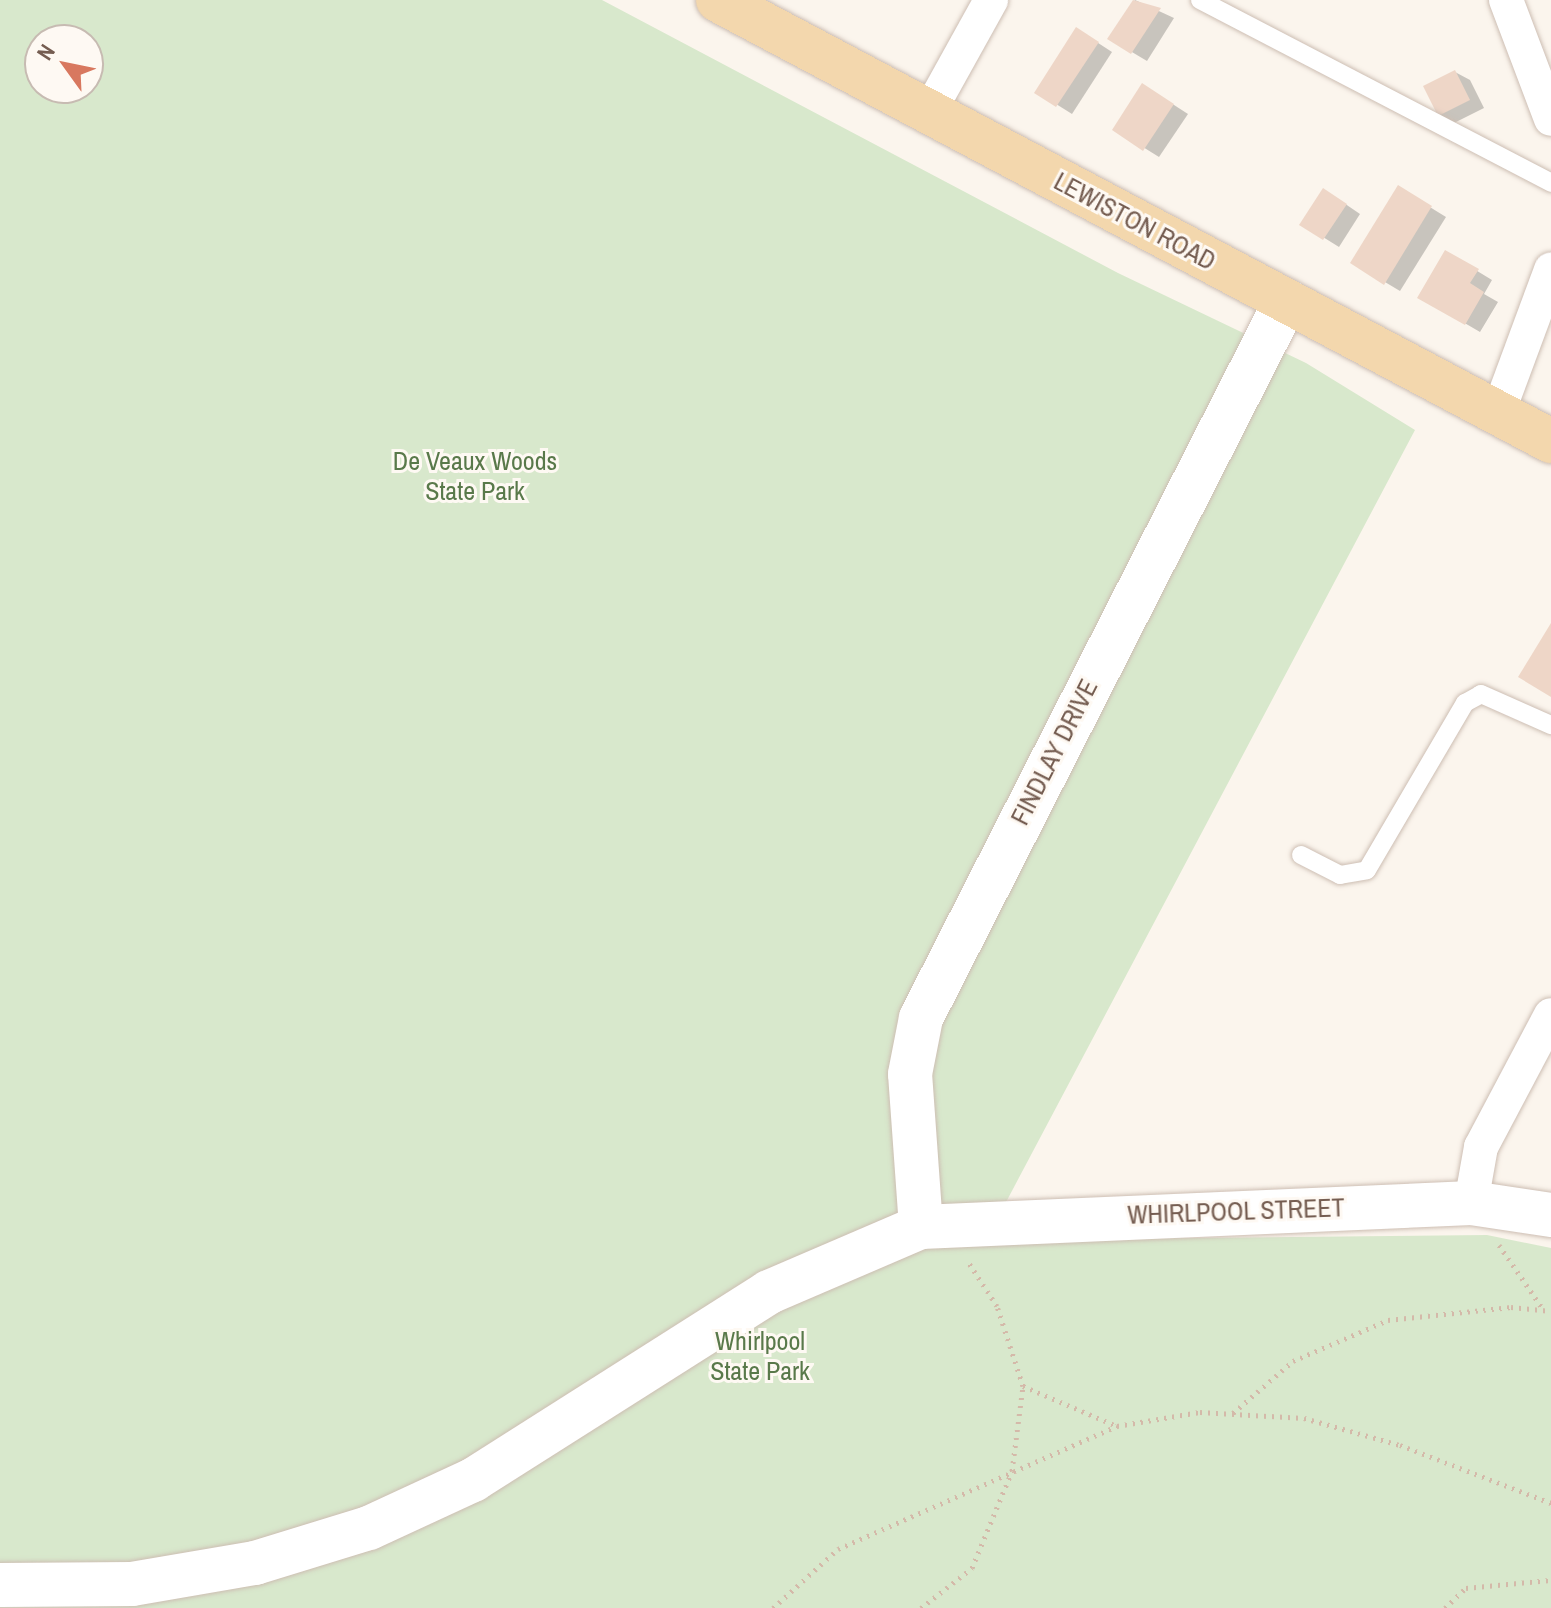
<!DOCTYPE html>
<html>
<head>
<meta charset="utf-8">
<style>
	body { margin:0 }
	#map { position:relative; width:1551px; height:1608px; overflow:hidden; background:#fbf5ed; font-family:"Archivo Narrow",sans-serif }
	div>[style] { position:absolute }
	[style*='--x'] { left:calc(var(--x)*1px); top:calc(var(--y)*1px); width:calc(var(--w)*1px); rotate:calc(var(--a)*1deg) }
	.green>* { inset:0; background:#d8e8cc }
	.shadow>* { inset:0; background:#0003 }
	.building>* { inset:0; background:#eed6c7 }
	.path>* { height:5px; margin-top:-2.5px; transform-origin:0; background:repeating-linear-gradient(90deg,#d4b9a9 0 2px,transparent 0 8px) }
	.roads { filter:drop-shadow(0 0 2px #cdbeb3) drop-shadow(0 0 2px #cdbeb3) }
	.service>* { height:18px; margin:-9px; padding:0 9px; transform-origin:9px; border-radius:9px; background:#fff }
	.minor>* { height:34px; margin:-17px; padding:0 17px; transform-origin:17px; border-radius:17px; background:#fff }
	.tertiary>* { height:44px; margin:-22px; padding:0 22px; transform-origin:22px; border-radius:22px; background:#fff }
	.secondary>* { height:44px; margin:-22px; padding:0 22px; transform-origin:22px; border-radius:22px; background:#fff }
	.primary>* { height:44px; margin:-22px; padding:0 22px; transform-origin:22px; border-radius:22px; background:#f3d7ad }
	span { translate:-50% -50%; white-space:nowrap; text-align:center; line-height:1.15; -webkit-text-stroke:6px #fef9f3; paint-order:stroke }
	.street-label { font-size:26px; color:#755d51 }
	.park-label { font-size:26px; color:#59794a }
	.north { position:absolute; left:24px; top:24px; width:80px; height:80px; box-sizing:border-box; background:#fef9f3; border:2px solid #c7bbb2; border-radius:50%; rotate:303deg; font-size:22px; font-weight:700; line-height:32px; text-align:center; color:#755d51 }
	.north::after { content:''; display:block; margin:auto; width:28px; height:36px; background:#d8785f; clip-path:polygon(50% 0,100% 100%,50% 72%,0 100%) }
</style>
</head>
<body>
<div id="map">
	<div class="green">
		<i style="clip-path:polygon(evenodd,0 0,602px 0,1118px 273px,1306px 363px,1415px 430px,986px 1240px,1487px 1235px,1551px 1248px,1551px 1608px,0 1608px,0 0,40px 40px,88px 40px,88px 88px,40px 88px,40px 40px)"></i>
	</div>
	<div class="shadow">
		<i style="clip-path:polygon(1135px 0,1174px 18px,1147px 61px,1110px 39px)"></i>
		<i style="clip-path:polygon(1092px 39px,1112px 52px,1072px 114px,1037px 92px)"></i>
		<i style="clip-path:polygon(1455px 72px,1470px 80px,1484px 108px,1454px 123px,1439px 115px)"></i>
		<i style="clip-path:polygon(1157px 94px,1188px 114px,1159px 157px,1114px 129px)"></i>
		<i style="clip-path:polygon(1399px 188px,1446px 217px,1400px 291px,1353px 263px)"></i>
		<i style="clip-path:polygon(1338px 199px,1360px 214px,1339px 247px,1302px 224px)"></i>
		<i style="clip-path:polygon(1446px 252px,1492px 280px,1484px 294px,1498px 302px,1480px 332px,1420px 297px)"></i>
	</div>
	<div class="building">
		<i style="clip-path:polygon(1133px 0,1161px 8px,1131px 54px,1107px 39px)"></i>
		<i style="clip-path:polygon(1076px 27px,1099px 42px,1056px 107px,1034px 93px)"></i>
		<i style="clip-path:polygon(1455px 70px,1470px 100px,1438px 116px,1423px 86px)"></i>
		<i style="clip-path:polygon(1142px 83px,1174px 104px,1143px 151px,1112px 130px)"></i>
		<i style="clip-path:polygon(1398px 185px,1432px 206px,1384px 285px,1350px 263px)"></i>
		<i style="clip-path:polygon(1323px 188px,1347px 204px,1323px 240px,1299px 225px)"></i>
		<i style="clip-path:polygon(1445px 250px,1479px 269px,1470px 283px,1484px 292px,1465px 325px,1417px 298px)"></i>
		<i style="clip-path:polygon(1551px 623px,1551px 697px,1518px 677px)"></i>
	</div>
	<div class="path">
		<i style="--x:1499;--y:1245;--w:78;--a:55.5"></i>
		<i style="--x:1023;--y:1386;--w:102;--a:23.1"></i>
		<i style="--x:1233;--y:1413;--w:79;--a:-40.9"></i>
		<i style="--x:1293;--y:1361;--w:103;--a:-23.3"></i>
		<i style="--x:1388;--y:1320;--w:124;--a:-6"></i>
		<i style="--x:1511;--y:1307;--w:40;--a:5.7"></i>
		<i style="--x:773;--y:1608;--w:88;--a:-42.2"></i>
		<i style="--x:838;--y:1549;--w:305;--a:-23.8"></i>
		<i style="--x:1117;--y:1426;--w:84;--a:-9.6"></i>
		<i style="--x:1200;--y:1412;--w:104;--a:3.3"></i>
		<i style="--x:1304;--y:1418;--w:100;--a:15.7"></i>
		<i style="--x:1400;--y:1445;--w:162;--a:21"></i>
		<i style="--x:921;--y:1608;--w:65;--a:-38.1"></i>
		<i style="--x:972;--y:1568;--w:105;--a:-67.6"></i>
		<i style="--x:1012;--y:1471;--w:86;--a:-82.6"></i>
		<i style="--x:1023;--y:1386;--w:84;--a:-108"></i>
		<i style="--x:997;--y:1306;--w:55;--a:-123.1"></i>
		<i style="--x:1445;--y:1608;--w:29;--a:-44"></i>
		<i style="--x:1466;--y:1588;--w:85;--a:-5.4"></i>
	</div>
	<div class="roads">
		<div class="service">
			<i style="--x:1200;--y:0;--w:396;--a:27.5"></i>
			<i style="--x:1301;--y:855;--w:44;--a:27.1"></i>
			<i style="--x:1340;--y:875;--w:27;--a:-10"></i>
			<i style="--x:1367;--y:870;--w:194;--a:-59.6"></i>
			<i style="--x:1465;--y:703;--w:18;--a:-29"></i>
			<i style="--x:1481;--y:694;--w:77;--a:23.9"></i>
		</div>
		<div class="minor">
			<i style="--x:1506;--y:0;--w:127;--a:69.3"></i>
			<i style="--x:929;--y:112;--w:128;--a:-61"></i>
			<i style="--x:1498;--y:413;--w:153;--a:-69.7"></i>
			<i style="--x:1471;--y:1203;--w:57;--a:-79.9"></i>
			<i style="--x:1481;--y:1147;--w:149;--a:-62.1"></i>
		</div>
		<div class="tertiary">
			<i style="--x:921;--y:1227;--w:551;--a:-2.5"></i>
			<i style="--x:1471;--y:1203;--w:81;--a:8.5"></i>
		</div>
		<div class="secondary">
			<i style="--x:0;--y:1585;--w:132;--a:-0.4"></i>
			<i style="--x:132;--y:1584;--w:125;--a:-9.7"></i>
			<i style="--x:255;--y:1563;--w:119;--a:-17.1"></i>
			<i style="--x:369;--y:1528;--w:115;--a:-24.8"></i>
			<i style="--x:473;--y:1480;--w:351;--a:-32.4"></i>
			<i style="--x:769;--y:1292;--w:165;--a:-23.2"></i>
			<i style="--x:921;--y:1227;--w:153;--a:-94.1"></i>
			<i style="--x:910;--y:1074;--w:57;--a:-78.9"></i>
			<i style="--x:921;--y:1018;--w:805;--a:-63.02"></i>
		</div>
		<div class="primary">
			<i style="--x:718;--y:0;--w:943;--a:27.9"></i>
		</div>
	</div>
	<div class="street-label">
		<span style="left:1135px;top:221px;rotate:28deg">LEWISTON ROAD</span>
		<span style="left:1054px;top:752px;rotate:-63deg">FINDLAY DRIVE</span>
		<span style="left:1236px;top:1211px;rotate:-2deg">WHIRLPOOL STREET</span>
	</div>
	<div class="park-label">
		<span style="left:475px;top:476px">De Veaux Woods<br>State Park</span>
		<span style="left:760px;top:1356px">Whirlpool<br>State Park</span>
	</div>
	<div class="north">N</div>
</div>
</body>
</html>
